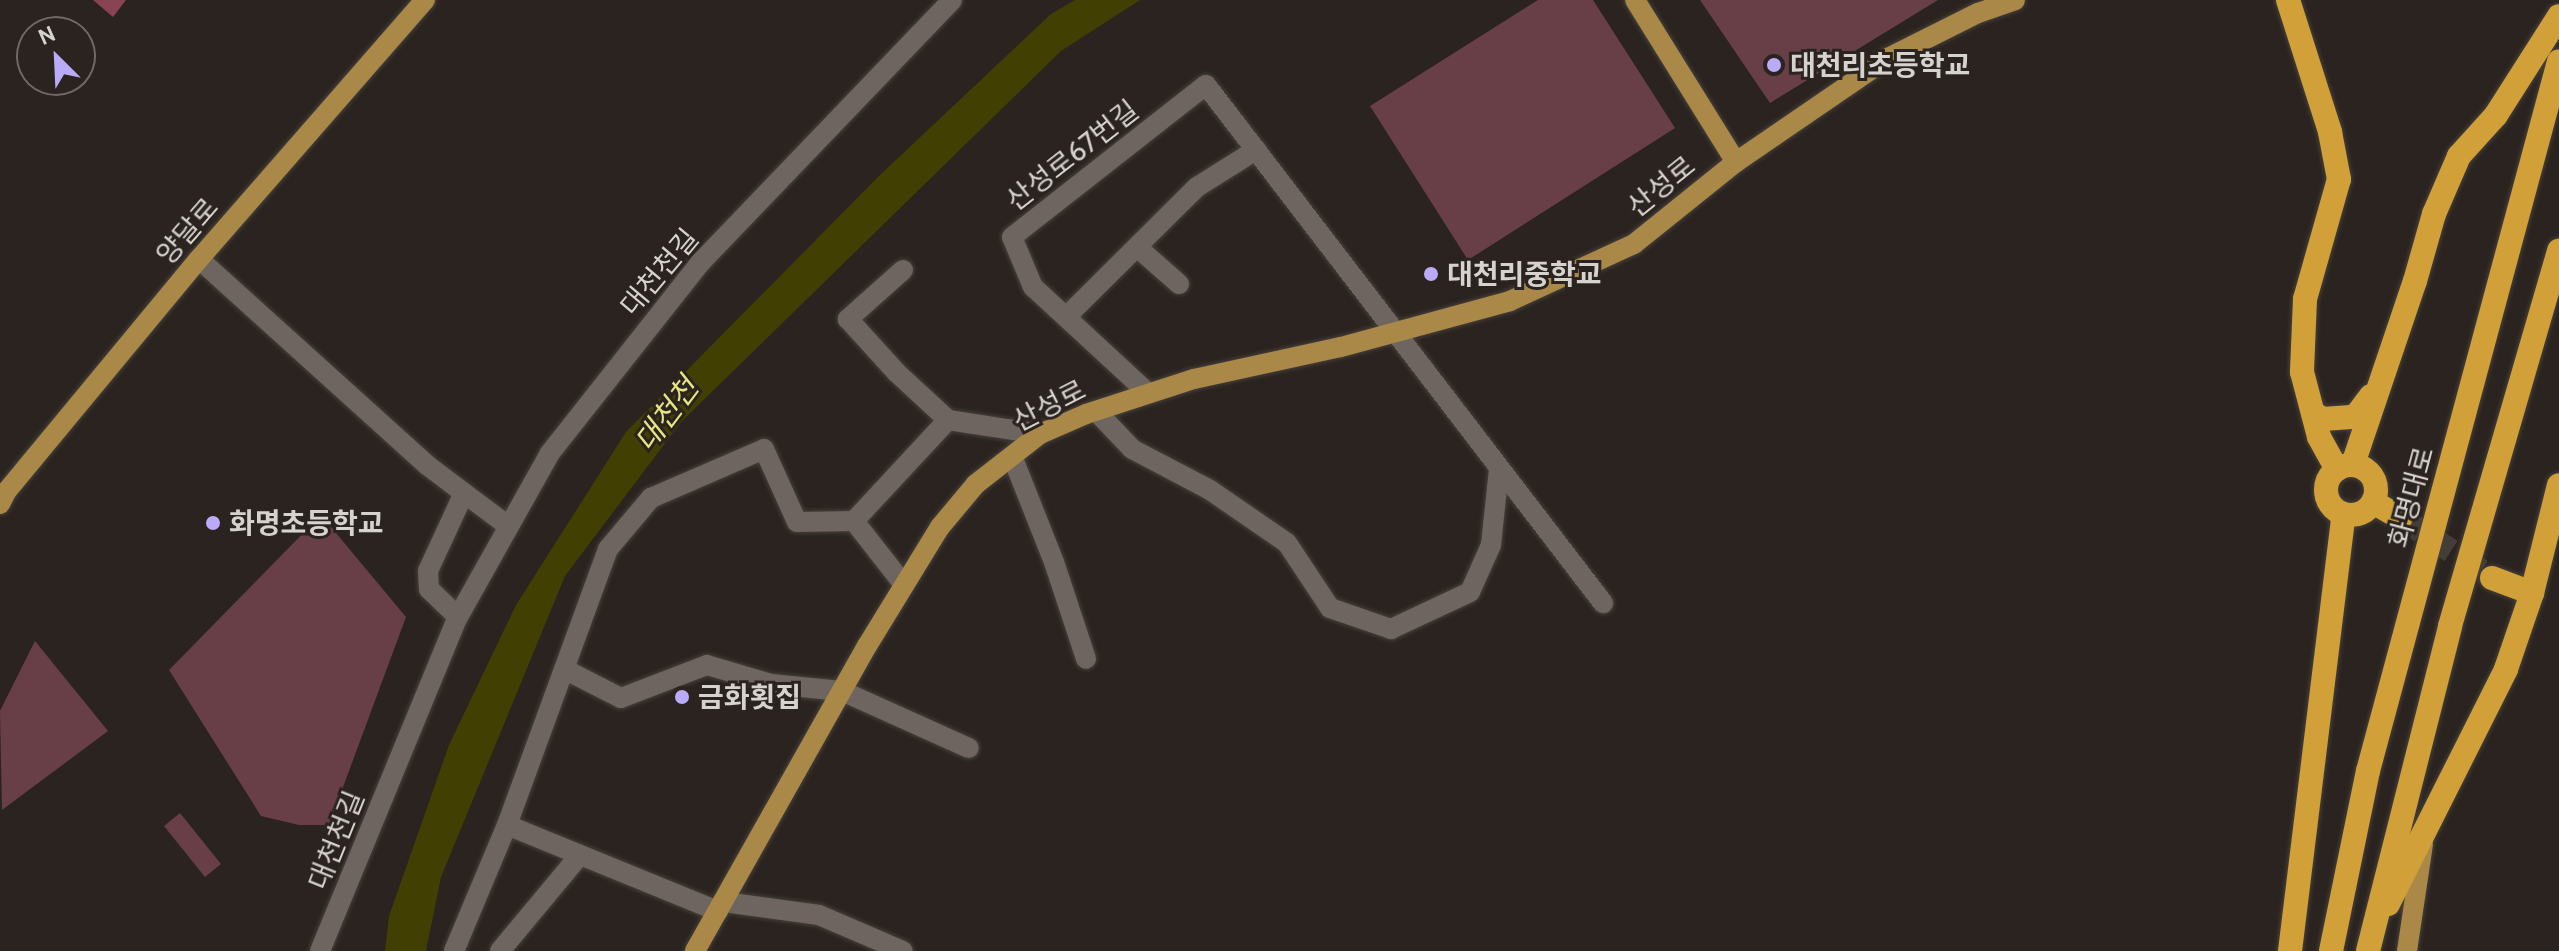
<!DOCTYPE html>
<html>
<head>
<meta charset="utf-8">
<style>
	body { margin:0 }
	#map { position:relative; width:2559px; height:951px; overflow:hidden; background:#2a231f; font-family:Cabin,"Noto Sans KR",sans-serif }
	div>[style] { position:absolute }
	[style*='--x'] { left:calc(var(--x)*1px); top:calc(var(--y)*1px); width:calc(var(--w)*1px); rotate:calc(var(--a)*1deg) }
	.green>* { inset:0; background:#693f47 }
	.forest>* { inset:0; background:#884453 }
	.water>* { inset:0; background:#423f03 }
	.highway-tunnel>* { height:24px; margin-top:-12px; transform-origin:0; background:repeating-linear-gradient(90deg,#443d39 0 24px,transparent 0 36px) }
	.roads { filter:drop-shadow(0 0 2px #46403b) drop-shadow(0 0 2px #46403b) }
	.minor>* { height:20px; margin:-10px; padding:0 10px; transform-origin:10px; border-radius:10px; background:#6e6560 }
	.major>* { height:20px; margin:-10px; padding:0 10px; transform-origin:10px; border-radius:10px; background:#a98848 }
	.highway>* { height:24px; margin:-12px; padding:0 12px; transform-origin:12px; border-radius:12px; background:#d1a038 }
	.highway>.ring { margin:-12px; padding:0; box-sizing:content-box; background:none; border:24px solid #d1a038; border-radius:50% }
	.dots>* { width:22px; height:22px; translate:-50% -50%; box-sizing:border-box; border:4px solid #2a231f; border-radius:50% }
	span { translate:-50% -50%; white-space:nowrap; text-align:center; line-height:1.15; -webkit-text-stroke:6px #2a231f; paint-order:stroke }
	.poi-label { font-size:28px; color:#d6d2ce; font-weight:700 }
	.left { translate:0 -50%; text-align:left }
	.street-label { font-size:28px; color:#d6d2ce }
	.water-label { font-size:30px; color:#e7e57f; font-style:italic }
	.north { position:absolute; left:16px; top:16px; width:80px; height:80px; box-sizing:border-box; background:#2a231f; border:2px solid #6f6965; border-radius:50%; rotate:336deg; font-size:22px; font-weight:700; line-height:32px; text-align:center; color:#d6d2ce }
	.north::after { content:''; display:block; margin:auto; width:28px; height:36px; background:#b9abf7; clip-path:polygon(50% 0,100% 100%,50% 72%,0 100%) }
</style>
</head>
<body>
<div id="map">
	<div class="green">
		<i style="clip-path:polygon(1538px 0,1593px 0,1675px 128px,1468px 260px,1370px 106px)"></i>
		<i style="clip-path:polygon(1700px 0,1938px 0,1770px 103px)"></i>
		<i style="clip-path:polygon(321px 515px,406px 617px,329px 825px,299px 825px,261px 816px,169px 670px)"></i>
		<i style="clip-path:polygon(35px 641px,108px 731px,2px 810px,0 711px)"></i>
		<i style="clip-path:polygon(180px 813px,221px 864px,205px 877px,164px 826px)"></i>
	</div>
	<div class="forest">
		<i style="clip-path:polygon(93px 0,126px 0,113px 17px)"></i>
	</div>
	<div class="water">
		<i style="clip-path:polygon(1075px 0,1140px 0,1061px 51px,681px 422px,565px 576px,441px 877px,426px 951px,385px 951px,389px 916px,449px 745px,516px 605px,626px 432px,880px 175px,1051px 14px)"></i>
	</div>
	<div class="highway-tunnel">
		<i style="--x:2401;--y:518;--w:109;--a:33.4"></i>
	</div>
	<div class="roads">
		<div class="minor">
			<i style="--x:1137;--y:247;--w:56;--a:41.4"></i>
			<i style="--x:199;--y:259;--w:307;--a:42.1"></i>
			<i style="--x:427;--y:465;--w:46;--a:37.1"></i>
			<i style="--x:464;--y:493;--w:86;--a:114.8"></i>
			<i style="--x:428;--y:571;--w:18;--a:87"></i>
			<i style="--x:429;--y:589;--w:40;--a:44"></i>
			<i style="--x:903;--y:270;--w:74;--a:138.3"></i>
			<i style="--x:848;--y:319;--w:72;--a:47.8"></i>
			<i style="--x:896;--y:372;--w:71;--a:42.7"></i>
			<i style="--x:1066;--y:317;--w:185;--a:-44.8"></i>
			<i style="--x:1197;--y:187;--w:70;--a:-32.1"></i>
			<i style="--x:1148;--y:393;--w:156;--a:-137.3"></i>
			<i style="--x:1033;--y:287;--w:54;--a:-112.8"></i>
			<i style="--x:1012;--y:237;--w:246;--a:-38.1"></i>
			<i style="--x:1206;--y:85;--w:653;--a:52.53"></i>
			<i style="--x:1096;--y:411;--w:52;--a:46.5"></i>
			<i style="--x:1132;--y:449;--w:88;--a:27.7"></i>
			<i style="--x:1210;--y:490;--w:93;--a:34.5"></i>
			<i style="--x:1287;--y:543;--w:78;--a:56.5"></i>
			<i style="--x:1330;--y:608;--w:65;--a:19"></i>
			<i style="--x:1391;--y:629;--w:87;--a:-25.1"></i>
			<i style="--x:1470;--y:592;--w:51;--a:-65.9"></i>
			<i style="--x:1491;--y:545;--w:76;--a:-84"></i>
			<i style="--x:1012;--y:456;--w:114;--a:68.4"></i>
			<i style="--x:1054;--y:562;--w:102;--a:71.7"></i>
			<i style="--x:464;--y:493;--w:54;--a:36.7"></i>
			<i style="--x:854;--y:521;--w:81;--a:52"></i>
			<i style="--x:564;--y:669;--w:64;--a:27"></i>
			<i style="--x:621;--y:698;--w:92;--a:-21"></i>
			<i style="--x:707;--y:665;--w:67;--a:16.5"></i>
			<i style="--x:771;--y:684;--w:71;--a:5.6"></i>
			<i style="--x:842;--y:691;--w:139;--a:24.2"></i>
			<i style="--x:507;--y:825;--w:228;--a:22.2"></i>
			<i style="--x:724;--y:902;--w:96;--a:7.8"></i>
			<i style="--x:819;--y:915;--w:91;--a:23.2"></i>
			<i style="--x:320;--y:951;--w:361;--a:-67.6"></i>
			<i style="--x:458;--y:617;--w:188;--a:-60.7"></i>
			<i style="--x:550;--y:453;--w:242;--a:-51.7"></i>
			<i style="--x:700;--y:263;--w:364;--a:-46.2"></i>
			<i style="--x:454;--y:951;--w:137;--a:-67.2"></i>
			<i style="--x:507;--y:825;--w:294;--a:-69.9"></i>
			<i style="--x:608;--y:549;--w:67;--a:-49.9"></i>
			<i style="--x:651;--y:498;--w:123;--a:-23.4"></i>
			<i style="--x:764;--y:449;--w:80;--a:65.7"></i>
			<i style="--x:797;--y:522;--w:57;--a:-1"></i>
			<i style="--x:854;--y:521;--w:138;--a:-47.1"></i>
			<i style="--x:948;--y:420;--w:93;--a:8.7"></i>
			<i style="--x:500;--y:951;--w:125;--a:-50.2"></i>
		</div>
		<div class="major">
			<i style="--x:1635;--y:0;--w:191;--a:58.1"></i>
			<i style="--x:0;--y:504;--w:13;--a:-63"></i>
			<i style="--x:6;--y:492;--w:303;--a:-50.4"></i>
			<i style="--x:199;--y:259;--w:344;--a:-48.9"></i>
			<i style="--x:695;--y:951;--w:350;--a:-60.6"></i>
			<i style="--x:867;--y:646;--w:140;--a:-58.5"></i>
			<i style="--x:940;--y:527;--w:56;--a:-50.1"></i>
			<i style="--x:976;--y:484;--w:81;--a:-38"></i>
			<i style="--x:1040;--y:434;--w:50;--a:-23.5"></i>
			<i style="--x:1086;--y:414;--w:114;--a:-18"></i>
			<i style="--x:1194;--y:379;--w:150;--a:-12.3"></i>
			<i style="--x:1341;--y:347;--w:175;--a:-15.2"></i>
			<i style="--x:1510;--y:301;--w:136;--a:-24.7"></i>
			<i style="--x:1634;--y:244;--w:131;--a:-38.8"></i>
			<i style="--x:1736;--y:162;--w:184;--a:-34.4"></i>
			<i style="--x:1888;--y:58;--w:101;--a:-26.6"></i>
			<i style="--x:1978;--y:13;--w:39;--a:-19"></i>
			<i style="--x:2407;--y:951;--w:108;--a:-81.5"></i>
		</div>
		<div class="highway">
			<i style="--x:2288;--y:0;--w:139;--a:72.3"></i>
			<i style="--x:2330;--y:132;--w:48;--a:79.2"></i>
			<i style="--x:2339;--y:179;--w:125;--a:105.8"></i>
			<i style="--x:2305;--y:299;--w:73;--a:92.4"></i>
			<i style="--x:2302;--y:372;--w:67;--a:75.3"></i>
			<i style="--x:2319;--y:437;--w:37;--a:61"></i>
			<i style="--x:2313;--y:413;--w:12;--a:31"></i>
			<i style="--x:2323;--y:419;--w:32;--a:-4"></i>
			<i style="--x:2355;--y:417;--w:26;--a:-53"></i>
			<i style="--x:2353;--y:464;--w:193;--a:-71.3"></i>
			<i style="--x:2415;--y:281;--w:70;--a:-74.2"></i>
			<i style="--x:2434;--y:214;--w:63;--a:-66.7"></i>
			<i style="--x:2459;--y:156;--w:55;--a:-47.9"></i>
			<i style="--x:2496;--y:115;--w:117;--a:-57.5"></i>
			<i class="ring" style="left:2326px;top:465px;width:26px;height:26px"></i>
			<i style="--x:2373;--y:502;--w:32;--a:30"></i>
			<i style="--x:2492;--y:578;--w:43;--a:20.6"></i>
			<i style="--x:2388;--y:904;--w:263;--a:-63.3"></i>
			<i style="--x:2506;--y:669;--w:80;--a:-71.1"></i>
			<i style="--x:2532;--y:593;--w:111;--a:-76"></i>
			<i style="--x:2290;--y:951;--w:440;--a:-83"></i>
			<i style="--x:2331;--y:951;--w:184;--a:-78.4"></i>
			<i style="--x:2368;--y:771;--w:735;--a:-74.94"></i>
			<i style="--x:2368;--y:951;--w:335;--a:-75.8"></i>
			<i style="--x:2450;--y:626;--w:391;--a:-73.8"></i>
		</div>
	</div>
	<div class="dots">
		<i style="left:1774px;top:65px;background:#b9abf7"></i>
		<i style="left:1431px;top:274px;background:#b9abf7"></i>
		<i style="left:213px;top:523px;background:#b9abf7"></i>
		<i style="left:682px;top:697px;background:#b9abf7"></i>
	</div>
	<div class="poi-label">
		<span class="left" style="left:1790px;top:65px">대천리초등학교</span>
		<span class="left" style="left:1447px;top:274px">대천리중학교</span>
		<span class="left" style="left:229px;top:523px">화명초등학교</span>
		<span class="left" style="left:698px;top:697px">금화횟집</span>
	</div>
	<div class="street-label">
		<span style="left:1072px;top:155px;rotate:-38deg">산성로67번길</span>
		<span style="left:1661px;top:186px;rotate:-39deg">산성로</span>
		<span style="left:187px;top:231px;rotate:-49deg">양달로</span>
		<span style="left:659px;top:272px;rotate:-50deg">대천천길</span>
		<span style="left:1049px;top:405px;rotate:-27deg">산성로</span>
		<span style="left:2411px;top:497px;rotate:-75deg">화명대로</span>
		<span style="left:336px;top:840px;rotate:-68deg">대천천길</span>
	</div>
	<div class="water-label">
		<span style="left:667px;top:415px;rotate:-53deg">대천천</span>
	</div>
	<div class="north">N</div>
</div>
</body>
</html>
